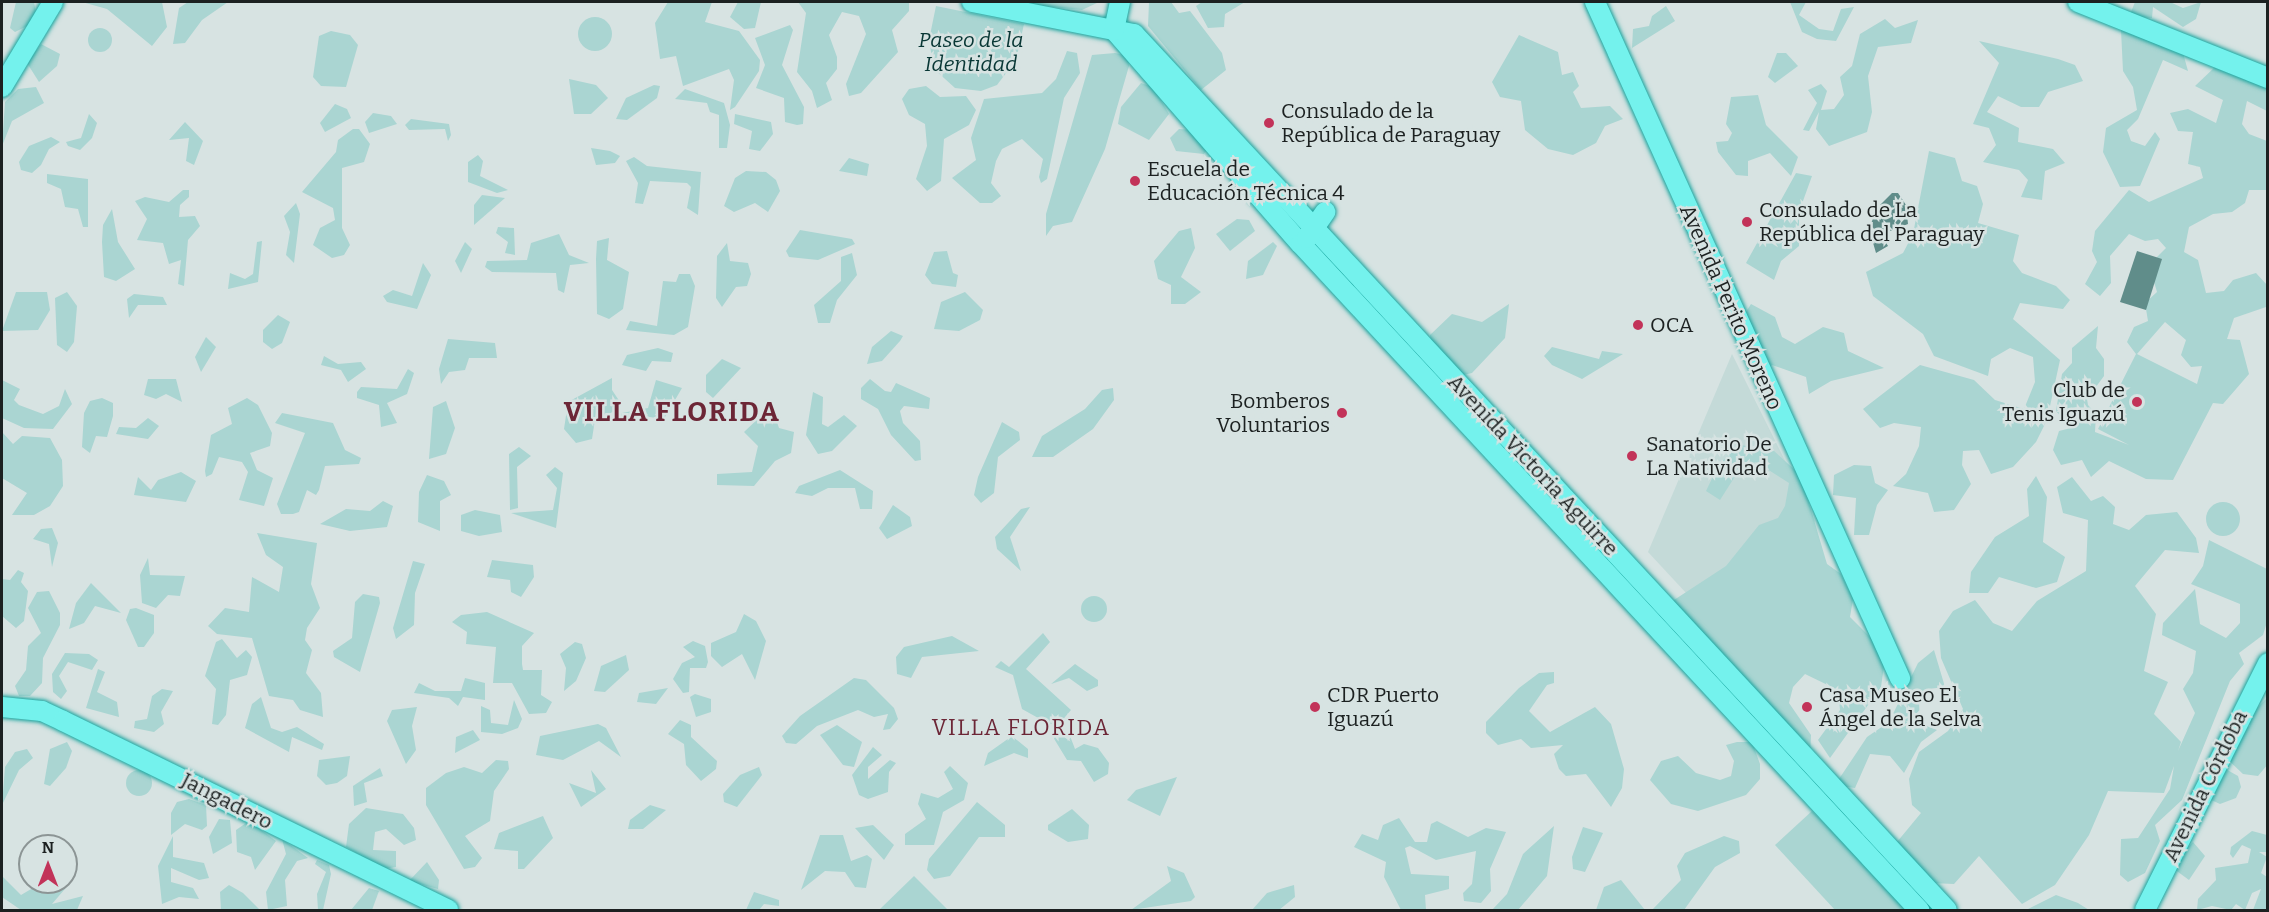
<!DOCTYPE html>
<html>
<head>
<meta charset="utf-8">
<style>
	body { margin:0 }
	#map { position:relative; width:2269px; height:912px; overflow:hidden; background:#d7e3e2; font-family:Bitter,serif }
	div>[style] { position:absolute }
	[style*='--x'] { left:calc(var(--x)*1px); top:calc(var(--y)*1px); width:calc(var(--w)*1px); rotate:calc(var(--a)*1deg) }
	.built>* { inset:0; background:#c4dad8 }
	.green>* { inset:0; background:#aad5d2 }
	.round { border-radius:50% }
	.water>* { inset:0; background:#608d8a }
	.roads { filter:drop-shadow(0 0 2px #19a49e) drop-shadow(0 0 2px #19a49e) }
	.major>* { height:20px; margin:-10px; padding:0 10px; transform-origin:10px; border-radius:10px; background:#74f2ed }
	.dots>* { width:16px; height:16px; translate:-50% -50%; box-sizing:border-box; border:3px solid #d7e3e2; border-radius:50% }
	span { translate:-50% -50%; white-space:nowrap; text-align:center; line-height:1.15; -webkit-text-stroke:5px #d7e3e2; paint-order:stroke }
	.park-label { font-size:21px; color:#083735; font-style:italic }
	.poi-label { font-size:21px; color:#1c2121 }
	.left { translate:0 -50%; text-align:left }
	.right { translate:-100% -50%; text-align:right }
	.street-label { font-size:21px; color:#1c2121 }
	.neighbourhood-label { font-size:22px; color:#6c2636; letter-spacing:1.5px }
	.district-label { font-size:27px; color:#6c2636; font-weight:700; letter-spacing:1.5px }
	.frame { position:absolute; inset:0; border:3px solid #1c2121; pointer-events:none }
	.north { position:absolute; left:18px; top:834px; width:60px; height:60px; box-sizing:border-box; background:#d7e3e2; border:2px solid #8c9595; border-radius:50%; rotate:0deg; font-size:16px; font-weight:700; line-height:24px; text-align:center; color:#1c2121 }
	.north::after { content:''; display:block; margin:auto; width:21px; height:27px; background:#c23359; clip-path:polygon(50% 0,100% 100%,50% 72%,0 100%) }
</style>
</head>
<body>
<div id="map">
	<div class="built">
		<i style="clip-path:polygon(1732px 354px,1815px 521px,1714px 623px,1648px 552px)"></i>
	</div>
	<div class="green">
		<i style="clip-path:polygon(16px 2px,34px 2px,36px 13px,31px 24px,15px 32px,10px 28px)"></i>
		<i style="clip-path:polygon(82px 2px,162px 2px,167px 27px,152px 46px,107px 9px)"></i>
		<i style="clip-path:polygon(188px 2px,228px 2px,202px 20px,185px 43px,173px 44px,179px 8px)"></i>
		<i style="clip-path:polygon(668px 2px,712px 2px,705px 22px,739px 31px,760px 60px,759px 71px,735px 107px,730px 110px,734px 80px,729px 69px,683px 86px,676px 56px,660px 59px,655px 23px)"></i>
		<i style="clip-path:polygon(738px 2px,761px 2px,755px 28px,744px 29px,730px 17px)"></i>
		<i style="clip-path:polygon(798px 2px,909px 2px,909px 11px,892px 30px,898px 52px,861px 93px,849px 96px,846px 84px,866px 34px,859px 16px,842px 12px,829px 35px,837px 57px,837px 69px,826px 83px,832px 100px,817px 108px,812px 91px,797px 72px,806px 13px)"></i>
		<i style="clip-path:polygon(1005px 2px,1099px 2px,1082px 10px)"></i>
		<i style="clip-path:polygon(1149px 2px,1171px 2px,1179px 13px,1190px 11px,1222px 53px,1226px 70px,1201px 90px,1148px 26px)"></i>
		<i style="clip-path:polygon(1202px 2px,1245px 2px,1225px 14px,1224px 27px,1208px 28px,1196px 6px)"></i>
		<i style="clip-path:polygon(1790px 2px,1806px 2px,1799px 15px,1819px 29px,1833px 31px,1841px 9px,1854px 7px,1836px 41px,1817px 39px,1802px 32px)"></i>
		<i style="clip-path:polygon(2135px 2px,2170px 2px,2183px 8px,2201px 2px,2196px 19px,2183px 27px,2153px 7px,2152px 18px,2129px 17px)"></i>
		<i style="clip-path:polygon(936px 6px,1024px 24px,1016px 60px,997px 85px,981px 91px,955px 88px,934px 69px,929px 40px)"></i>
		<i style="clip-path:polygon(1666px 6px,1675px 21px,1632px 48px,1633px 29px,1649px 26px,1652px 16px)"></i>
		<i class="round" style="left:578px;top:17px;width:34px;height:34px"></i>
		<i style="clip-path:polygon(1885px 19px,1895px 28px,1918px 20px,1911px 43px,1878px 47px,1868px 76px,1872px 112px,1867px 132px,1829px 146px,1816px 129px,1819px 112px,1809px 131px,1803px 130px,1817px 103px,1808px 90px,1821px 84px,1827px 91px,1821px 110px,1834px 109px,1844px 95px,1840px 77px,1852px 66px,1860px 34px)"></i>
		<i style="clip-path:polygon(790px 25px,793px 30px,782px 65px,804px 107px,803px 124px,797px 125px,785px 122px,784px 98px,756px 88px,765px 65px,755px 38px)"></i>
		<i class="round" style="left:88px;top:28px;width:24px;height:24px"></i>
		<i style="clip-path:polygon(2121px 30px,2150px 30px,2183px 53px,2188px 71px,2163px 60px,2138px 119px,2127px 130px,2131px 141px,2145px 146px,2155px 132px,2160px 139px,2140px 186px,2120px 187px,2103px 152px,2106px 128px,2137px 110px,2133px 87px,2123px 71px)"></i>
		<i style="clip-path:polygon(331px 31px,350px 35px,358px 45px,346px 87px,321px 86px,313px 77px,319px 36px)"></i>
		<i style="clip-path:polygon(1519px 35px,1558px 52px,1562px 75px,1573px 72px,1579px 86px,1573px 92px,1581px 108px,1610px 106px,1623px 119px,1605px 126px,1596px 143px,1573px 155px,1548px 149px,1525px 130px,1521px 101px,1500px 97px,1492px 82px)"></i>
		<i style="clip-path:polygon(1979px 41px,2058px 59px,2075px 65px,2083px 81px,2048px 92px,2039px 107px,2021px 107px,1998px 96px,1987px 112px,2019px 128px,2018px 142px,2053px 149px,2065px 163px,2045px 171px,2042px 200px,2021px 197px,2028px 180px,2019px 170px,1983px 162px,1996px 145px,1989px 128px,1973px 124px,1999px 63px)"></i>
		<i style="clip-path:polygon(41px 44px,60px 54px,57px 66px,39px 82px,27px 63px)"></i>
		<i style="clip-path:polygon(1067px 51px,1077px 53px,1080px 73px,1064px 98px,1047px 179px,1041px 183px,1039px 177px,1043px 159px,1022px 139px,1002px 149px,996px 161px,991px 183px,1001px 196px,992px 203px,980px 203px,952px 178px,976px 160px,971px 138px,984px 99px,1042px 93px,1056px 79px)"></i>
		<i style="clip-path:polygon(1115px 53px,1128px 56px,1129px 66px,1105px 149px,1072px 222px,1053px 226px,1046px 236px,1046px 214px,1092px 55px)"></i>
		<i style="clip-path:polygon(1777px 53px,1786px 53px,1798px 66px,1775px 83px,1768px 77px)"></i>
		<i style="clip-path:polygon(evenodd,2216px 66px,2267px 88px,2267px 111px,2247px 101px,2242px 124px,2249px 134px,2267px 141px,2267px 190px,2249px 190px,2245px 203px,2232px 212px,2213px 214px,2189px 227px,2184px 252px,2198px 260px,2206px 293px,2224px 291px,2233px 280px,2256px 273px,2267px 285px,2266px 307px,2234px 318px,2227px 339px,2240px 340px,2249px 374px,2223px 404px,2213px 403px,2173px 480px,2146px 479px,2109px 461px,2091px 477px,2082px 460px,2061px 465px,2053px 450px,2059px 431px,2071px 428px,2056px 411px,2062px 374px,2072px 363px,2072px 348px,2098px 326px,2096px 348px,2104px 359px,2104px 376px,2087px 399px,2088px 405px,2096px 414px,2095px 432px,2129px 445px,2098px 429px,2136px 354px,2127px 342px,2134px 327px,2148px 321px,2145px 303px,2157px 292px,2149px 265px,2166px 248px,2158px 239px,2145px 241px,2129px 234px,2110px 256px,2111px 283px,2100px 296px,2085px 284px,2097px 262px,2092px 251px,2095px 231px,2129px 190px,2149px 202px,2203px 178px,2200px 167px,2188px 164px,2193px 132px,2178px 131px,2170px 113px,2188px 109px,2216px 123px,2223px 100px,2195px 86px,2216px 66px,2165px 322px,2186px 340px,2181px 355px,2191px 367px,2202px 366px,2197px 384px,2137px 354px,2165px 322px)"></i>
		<i style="clip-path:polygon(569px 79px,596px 85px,608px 98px,591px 114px,574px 114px)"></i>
		<i style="clip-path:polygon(1141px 83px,1153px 87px,1169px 114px,1149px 140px,1118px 124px,1121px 107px)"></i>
		<i style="clip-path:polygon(654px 85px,660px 86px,657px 98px,627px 120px,616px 119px,626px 98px)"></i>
		<i style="clip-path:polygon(926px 86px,940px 97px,966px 96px,976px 110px,969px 125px,944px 139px,941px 181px,927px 191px,916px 179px,927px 146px,925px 124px,909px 115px,902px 99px,909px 89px)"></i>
		<i style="clip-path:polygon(36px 87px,44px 103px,12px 121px,2px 146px,5px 102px,18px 89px)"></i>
		<i style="clip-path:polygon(685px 89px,724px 103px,730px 125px,727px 148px,719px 148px,719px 115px,710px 112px,707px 103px,675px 99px)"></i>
		<i style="clip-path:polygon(1758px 95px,1766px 125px,1798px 157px,1791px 176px,1770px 153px,1748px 161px,1748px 176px,1736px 175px,1718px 152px,1716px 142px,1728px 141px,1732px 133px,1726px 124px,1731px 97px)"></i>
		<i style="clip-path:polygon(335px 104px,347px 109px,351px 118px,325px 132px,320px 123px)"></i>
		<i style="clip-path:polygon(373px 113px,391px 116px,397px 124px,369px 133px,365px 122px)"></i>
		<i style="clip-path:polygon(89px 114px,97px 123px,92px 138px,80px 150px,68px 146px,66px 142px,81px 138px)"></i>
		<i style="clip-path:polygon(735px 114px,771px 122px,773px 134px,760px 151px,749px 149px,752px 131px,734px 124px)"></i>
		<i style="clip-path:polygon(411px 119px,449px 124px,451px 135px,448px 141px,445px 129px,409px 130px,405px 125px)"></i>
		<i style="clip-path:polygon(185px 122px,203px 141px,194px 165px,186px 161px,189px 138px,169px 140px)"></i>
		<i style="clip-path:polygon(353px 129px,359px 129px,370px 144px,364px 162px,342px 168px,342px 228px,350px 245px,344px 255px,332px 258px,313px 245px,320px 228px,335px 220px,333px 208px,302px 192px,336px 152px,338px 140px)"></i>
		<i style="clip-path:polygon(1179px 129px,1192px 130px,1208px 148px,1204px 154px,1176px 151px,1170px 138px)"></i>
		<i style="clip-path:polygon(51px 137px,60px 142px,49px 149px,41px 165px,32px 173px,21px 170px,19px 162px,29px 146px)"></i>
		<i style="clip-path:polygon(591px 148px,610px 151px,620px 156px,615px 163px,596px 165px)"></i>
		<i style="clip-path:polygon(1929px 151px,1955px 158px,1962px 181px,1977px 186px,1983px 204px,1978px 223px,2019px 235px,2013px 261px,2022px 273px,2056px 286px,2070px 300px,2063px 309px,2020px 303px,2013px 319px,2060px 360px,2047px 420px,2036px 442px,2013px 467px,1991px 474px,1979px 450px,1963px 451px,1962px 465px,1971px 484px,1954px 510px,1934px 512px,1928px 493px,1893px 486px,1906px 474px,1919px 446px,1921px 427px,1894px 423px,1880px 428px,1863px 409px,1920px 365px,1974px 380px,1995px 400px,2024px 409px,2035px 382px,2033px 357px,2010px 348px,1991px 359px,1988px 376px,1934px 356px,1923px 334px,1873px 296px,1866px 272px,1903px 253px,1913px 234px)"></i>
		<i style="clip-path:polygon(478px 155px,483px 161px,480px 176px,508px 190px,497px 193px,468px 182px,468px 162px)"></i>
		<i style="clip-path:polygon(634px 157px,647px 166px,701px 172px,698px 215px,687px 208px,691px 187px,687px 183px,650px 181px,643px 204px,635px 203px,638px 183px,626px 161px)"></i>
		<i style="clip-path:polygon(849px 158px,869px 164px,867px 176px,839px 171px)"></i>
		<i style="clip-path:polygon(746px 171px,766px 172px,776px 180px,780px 191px,768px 212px,755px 203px,734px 212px,724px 206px,735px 178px)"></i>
		<i style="clip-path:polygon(1796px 173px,1812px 176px,1799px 212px,1799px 246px,1781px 261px,1774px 280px,1746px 263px)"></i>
		<i style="clip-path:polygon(47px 174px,88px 179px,88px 227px,83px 227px,78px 209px,65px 207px,61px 189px,47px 183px)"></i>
		<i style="clip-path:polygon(183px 190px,189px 190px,189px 197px,180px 205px,179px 217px,195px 216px,200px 226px,188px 240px,184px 286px,178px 284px,181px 260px,169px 264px,163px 243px,137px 240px,147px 219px,135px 201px,145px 197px,169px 202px)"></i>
		<i style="clip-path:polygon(482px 195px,505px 198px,474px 225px,474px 205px)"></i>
		<i style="clip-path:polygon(296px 203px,300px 214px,294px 263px,286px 255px,290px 232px,284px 216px)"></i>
		<i style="clip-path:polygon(112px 209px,118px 242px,135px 269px,116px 281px,104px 277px,102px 242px,103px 225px)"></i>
		<i style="clip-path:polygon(1237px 219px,1249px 220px,1255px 231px,1230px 251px,1216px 234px)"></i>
		<i style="clip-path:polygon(498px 227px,514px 228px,515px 255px,505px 253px,508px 242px,496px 233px)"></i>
		<i style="clip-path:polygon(1191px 228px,1195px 248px,1181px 277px,1201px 292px,1185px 304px,1171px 304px,1171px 285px,1158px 279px,1154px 261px,1179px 231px)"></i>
		<i style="clip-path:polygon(800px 230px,852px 239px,855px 244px,818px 260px,789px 257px,786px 251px)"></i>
		<i style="clip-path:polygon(559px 234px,569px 255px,589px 263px,570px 265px,564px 293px,558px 290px,556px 273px,492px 272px,485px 267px,487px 261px,527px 260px,531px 243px)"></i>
		<i style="clip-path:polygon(609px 238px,607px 260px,629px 272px,623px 309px,609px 319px,597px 314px,596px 259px,597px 241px)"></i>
		<i style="clip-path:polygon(262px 241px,258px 282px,228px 289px,230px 273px,245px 279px,253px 274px,257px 242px)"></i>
		<i style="clip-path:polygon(465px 242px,472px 249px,461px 273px,455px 261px)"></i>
		<i style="clip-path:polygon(1273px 242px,1277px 246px,1263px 275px,1246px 279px,1248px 261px)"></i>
		<i style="clip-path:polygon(727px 243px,730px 261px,748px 263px,751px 274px,747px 286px,736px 287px,722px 307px,716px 298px,717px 256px)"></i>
		<i style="clip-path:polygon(947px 251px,953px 273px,958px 275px,956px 287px,932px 284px,925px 275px,934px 252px)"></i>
		<i style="clip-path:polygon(852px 253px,857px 275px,837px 300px,830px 323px,818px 323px,814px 305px,841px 281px,841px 257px)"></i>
		<i style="clip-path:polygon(423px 263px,431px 275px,417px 309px,387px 302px,383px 296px,393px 290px,412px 296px)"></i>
		<i style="clip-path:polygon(679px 274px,690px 274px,695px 286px,688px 327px,674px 335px,626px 330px,630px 321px,657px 326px,663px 281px,676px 282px)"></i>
		<i style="clip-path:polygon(16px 292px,47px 292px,50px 310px,38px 330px,2px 331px)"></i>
		<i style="clip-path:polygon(67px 292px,77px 306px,74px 342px,67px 352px,57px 345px,55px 298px)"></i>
		<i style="clip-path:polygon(965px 292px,983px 310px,980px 320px,959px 331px,934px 329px,941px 302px)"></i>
		<i style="clip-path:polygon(134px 294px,163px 297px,167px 305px,138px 305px,129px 318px,127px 299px)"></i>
		<i style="clip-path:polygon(1509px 304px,1505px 338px,1472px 373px,1463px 375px,1431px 346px,1430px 335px,1452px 314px,1482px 322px)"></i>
		<i style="clip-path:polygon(1751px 304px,1775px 317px,1782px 337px,1795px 344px,1823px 327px,1844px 333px,1848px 351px,1884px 368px,1831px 381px,1809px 394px,1806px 377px,1772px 365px,1755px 375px,1734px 331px)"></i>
		<i style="clip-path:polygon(278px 315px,290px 322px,282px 343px,272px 349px,263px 342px,263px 330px)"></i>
		<i style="clip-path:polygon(891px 331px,903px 336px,900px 341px,882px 361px,867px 364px,872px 347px)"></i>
		<i style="clip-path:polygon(206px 337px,216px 347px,201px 372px,195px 357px)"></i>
		<i style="clip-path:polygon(448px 339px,495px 343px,497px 358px,469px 358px,465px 370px,449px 372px,441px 384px,439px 369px)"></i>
		<i style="clip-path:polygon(1552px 347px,1599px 359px,1602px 351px,1623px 354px,1582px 379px,1552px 365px,1544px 356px)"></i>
		<i style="clip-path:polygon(658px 348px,673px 353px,671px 362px,652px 361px,646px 371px,622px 365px,627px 355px)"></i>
		<i style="clip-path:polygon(324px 356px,338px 364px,361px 362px,366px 369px,348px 382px,341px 370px,321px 365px)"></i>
		<i style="clip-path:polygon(722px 359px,741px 368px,713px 398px,706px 392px,706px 375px)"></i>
		<i style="clip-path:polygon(408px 369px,414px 373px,407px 394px,387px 403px,397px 423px,381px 427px,379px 405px,357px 398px,357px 392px,361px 387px,397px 389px)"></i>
		<i style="clip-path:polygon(612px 378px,612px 390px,622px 405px,608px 415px,596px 413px,592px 439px,576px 443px,564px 429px,568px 402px)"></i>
		<i style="clip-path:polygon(148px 379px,176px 379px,182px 402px,166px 394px,156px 399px,144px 395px)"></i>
		<i style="clip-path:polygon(870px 379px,885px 391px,891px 392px,896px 383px,930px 398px,929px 409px,904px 406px,900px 411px,903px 423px,920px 441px,921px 460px,915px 461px,891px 435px,878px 409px,861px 399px,861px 388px)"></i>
		<i style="clip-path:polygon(2px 380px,20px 389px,14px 400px,19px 405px,43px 414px,59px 406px,65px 389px,72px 404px,53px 429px,24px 428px,2px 418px)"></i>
		<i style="clip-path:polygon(656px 380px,682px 388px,664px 419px,642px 416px,618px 423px,622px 413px,648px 408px)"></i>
		<i style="clip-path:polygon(1113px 388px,1114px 400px,1093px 429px,1053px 457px,1032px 457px,1042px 436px,1085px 409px,1102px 390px)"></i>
		<i style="clip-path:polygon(813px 392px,823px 397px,822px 424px,828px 427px,844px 415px,857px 426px,832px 451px,818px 454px,806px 435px)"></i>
		<i style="clip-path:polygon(102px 398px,113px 403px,113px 416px,107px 437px,96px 436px,90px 453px,82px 447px,84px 413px,90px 401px)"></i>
		<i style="clip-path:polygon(247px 398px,258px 405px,272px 433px,270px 446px,250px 453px,257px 470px,273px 478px,264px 506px,239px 500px,248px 472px,242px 462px,219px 457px,212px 474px,206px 477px,205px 471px,211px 435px,232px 424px,228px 408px)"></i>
		<i style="clip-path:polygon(446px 401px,455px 428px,446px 454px,429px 459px,433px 407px)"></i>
		<i style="clip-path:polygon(282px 413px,333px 423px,345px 450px,361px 458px,359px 464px,325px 466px,319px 490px,316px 495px,307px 490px,299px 512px,293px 514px,281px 514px,277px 504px,305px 433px,275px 423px)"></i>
		<i style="clip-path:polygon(764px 413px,774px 413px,779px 428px,794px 432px,791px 453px,775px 461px,754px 486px,717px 485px,717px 474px,752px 472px,758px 446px,744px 432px)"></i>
		<i style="clip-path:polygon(148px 418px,159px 426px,148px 439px,116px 434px,119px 427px,136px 428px)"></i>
		<i style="clip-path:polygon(1002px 422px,1019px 432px,1020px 440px,998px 457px,994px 493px,981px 503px,974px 495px,978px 477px)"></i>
		<i style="clip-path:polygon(2px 432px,13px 444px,22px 436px,50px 438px,62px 460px,63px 486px,50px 506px,34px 515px,12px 515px,27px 493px,2px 478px)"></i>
		<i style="clip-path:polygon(1740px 445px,1772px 449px,1801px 476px,1827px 564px,1841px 574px,1853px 599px,1850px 617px,1876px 643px,1884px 666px,1881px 687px,1830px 758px,1818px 740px,1840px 710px,1838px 690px,1805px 674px,1793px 687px,1789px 703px,1811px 735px,1810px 759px,1699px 671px,1678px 619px,1674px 600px,1726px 566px,1759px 525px,1778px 518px,1785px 506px,1789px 483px,1756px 462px,1741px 467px,1720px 500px,1706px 491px,1719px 464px)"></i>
		<i style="clip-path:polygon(519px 447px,531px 456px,517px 467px,518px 508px,510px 510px,509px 454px)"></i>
		<i style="clip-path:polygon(1854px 465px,1871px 466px,1875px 483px,1888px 490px,1877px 505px,1869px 535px,1854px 535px,1856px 498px,1833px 495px,1834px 475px)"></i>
		<i style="clip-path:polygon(555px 467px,563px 473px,556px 528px,511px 513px,553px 510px,557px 488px,546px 475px)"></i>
		<i style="clip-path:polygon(840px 470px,873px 491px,872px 509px,860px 509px,855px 488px,828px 488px,812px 496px,795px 493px,799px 486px)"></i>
		<i style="clip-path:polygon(181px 472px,196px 481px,186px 502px,134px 495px,138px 477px,151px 490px,158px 480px)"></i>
		<i style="clip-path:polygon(427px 475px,444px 481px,451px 495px,440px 501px,440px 531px,418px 522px,419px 492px)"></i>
		<i style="clip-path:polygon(2036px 476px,2047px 497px,2043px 542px,2065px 557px,2057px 582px,2036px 588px,1999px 577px,1988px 593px,1969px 593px,1971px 572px,1995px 537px,2029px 516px,2027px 489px)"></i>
		<i style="clip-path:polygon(2072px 477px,2091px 501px,2103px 496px,2115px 507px,2113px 524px,2129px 530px,2146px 515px,2177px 512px,2196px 538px,2199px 553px,2165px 550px,2135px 586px,2156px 614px,2144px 671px,2168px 682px,2154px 714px,2181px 742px,2178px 751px,2195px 713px,2183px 689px,2193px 673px,2196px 651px,2162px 635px,2163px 623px,2195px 589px,2200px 624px,2226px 638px,2240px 623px,2240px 604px,2191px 584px,2203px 566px,2209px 540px,2267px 569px,2267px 622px,2263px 635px,2239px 653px,2244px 664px,2230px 681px,2182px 800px,2155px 825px,2160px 841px,2145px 873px,2128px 882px,2120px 875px,2121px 839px,2138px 838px,2170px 789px,2174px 766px,2164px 793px,2108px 791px,2089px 835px,2055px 885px,2022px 904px,1979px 856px,1954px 884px,1931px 883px,1892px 848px,1921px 813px,1912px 805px,1909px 779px,1919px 752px,1948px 731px,1963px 709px,1941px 658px,1939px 631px,1953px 611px,1975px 600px,1993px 623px,2012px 631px,2037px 601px,2086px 571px,2088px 520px,2063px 513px,2057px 487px)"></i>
		<i style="clip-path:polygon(383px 501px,393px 506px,387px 527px,350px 531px,320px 524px,346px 509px,370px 511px)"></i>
		<i class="round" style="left:2206px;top:502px;width:34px;height:34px"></i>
		<i style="clip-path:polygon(893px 505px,910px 517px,912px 526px,887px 539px,879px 528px)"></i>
		<i style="clip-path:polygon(1030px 507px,1010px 537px,1021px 571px,997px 549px,995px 537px,1021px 509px)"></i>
		<i style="clip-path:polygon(475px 510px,500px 515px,502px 532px,479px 536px,461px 531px,461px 515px)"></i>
		<i style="clip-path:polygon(52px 528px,58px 543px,52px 567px,49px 544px,33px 539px,41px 529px)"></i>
		<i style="clip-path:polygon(257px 533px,317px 543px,311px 584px,320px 608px,307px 628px,305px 640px,312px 650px,306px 673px,321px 693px,323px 717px,300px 710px,293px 700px,269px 696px,252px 638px,217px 634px,208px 626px,225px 608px,249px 612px,252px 577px,279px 592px,283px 567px,266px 555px)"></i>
		<i style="clip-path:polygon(148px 558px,150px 575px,185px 576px,180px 596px,168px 595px,156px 608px,142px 603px,140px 575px)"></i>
		<i style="clip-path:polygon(492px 560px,533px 565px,534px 577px,521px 597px,511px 592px,510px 580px,487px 577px)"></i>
		<i style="clip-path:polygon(413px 561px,425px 564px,415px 593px,414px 625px,396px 639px,393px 628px)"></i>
		<i style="clip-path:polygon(18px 570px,24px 573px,21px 582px,28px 591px,24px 621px,16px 628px,2px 616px,2px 579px,10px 580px)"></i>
		<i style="clip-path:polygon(91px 583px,121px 613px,95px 606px,84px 623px,69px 629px,76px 603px)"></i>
		<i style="clip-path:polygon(49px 591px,60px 613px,60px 625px,43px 658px,42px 683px,30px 696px,19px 696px,15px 686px,26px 670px,28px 646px,41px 633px,28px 608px,37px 592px)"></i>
		<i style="clip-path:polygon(363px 594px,379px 597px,380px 603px,360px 672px,334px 657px,333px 651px,352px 638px,355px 602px)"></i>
		<i class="round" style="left:1081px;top:596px;width:26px;height:26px"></i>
		<i style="clip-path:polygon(136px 608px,154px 615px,154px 633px,144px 647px,138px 647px,126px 620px,130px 609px)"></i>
		<i style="clip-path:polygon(487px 612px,534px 633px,522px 646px,522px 664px,523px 670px,542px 670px,541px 695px,552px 702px,546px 713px,529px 714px,512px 683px,493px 683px,496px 647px,466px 644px,467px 632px,452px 622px,461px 615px)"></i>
		<i style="clip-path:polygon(744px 614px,756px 621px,766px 641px,755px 680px,742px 654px,722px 667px,711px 656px,711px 643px,736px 632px)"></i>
		<i style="clip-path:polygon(1043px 633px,1050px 642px,1026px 669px,1071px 710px,1060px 723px,1049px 724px,1022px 709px,1013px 675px,995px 667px,1001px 661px,1009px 667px)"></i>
		<i style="clip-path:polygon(952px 636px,979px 651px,922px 657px,911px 678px,897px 674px,896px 657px,904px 647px)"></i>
		<i style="clip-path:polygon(222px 639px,237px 658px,246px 650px,252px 657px,247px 675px,230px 680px,226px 715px,218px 725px,212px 724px,216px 689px,205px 676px,216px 642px)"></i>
		<i style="clip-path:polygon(693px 641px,705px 646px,708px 662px,706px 668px,690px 668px,689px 692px,683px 693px,673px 679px,682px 663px,695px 657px,683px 647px)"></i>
		<i style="clip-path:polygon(575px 642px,582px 644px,586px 658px,576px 681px,564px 691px,566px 668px,560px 654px)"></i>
		<i style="clip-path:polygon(1934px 650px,1945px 687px,1928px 689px,1919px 702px,1920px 723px,1937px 730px,1921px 742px,1904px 773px,1890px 756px,1870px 754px,1855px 788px,1835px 785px,1867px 737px,1889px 722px,1918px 663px)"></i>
		<i style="clip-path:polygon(65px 653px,89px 654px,98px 660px,92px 670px,68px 662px,59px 676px,67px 691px,61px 699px,53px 692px,52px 674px)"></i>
		<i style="clip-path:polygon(626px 655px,629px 670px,605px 692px,594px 691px,601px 666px)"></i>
		<i style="clip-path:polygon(1075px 664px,1098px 680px,1098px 686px,1087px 691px,1069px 678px,1051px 684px)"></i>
		<i style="clip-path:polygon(98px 669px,105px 672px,97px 692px,117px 702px,119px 717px,86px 708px)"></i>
		<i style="clip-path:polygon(1554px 672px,1554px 683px,1547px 685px,1529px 711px,1550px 732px,1595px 707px,1611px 724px,1624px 769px,1622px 788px,1611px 807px,1586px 774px,1566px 776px,1559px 769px,1554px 754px,1563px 745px,1531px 748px,1521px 739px,1498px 745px,1486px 733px,1486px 722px,1519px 688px,1539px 673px)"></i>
		<i style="clip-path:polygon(465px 678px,485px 683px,485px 700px,463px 697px,458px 706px,449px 698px,414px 693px,419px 683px,435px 691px,461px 691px)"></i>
		<i style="clip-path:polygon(854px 678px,866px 680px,894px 708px,898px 719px,890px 729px,883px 730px,888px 714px,874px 717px,858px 710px,817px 726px,796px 744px,786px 743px,782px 736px,800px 716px)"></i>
		<i style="clip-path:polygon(668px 688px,656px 704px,637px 702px,639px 693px)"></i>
		<i style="clip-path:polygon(162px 689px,173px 691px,161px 712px,164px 724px,154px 732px,134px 728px,135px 721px,147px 719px,152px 696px)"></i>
		<i style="clip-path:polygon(695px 694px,711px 699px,711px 712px,696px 717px,690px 697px)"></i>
		<i style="clip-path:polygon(261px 697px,271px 728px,282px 732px,297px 727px,324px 744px,322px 750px,292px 737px,289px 752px,245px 728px,252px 704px)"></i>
		<i style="clip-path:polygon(2267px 698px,2268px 764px,2258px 776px,2243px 774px,2224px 756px,2235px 752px,2234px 732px,2250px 726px,2247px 718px)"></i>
		<i style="clip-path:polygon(514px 700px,522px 719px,518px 728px,502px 734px,481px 732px,481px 706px,490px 710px,491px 723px,508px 725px)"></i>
		<i style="clip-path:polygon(417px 707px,412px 726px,416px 750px,406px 764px,387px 721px,392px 710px)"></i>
		<i style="clip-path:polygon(680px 720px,691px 725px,691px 737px,717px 761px,716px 769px,701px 781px,686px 765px,684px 744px,668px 734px)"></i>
		<i style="clip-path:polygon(598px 724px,606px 728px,621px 757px,599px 741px,563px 760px,536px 755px,540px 736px)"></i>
		<i style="clip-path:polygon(837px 725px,862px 742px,854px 767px,843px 765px,820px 735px)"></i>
		<i style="clip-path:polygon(473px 730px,480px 740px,455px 753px,456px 737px)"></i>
		<i style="clip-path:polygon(1061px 731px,1070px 736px,1075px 749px,1084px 744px,1098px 748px,1109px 763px,1108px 774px,1094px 782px,1081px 761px,1067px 760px,1053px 737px)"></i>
		<i style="clip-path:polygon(1012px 736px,1028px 749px,1028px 758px,1014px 753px,984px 766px,988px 753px)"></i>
		<i style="clip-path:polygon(67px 742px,72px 751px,66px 768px,50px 786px,44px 784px,50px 749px)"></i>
		<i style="clip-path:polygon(1737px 742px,1752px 742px,1760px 764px,1760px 779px,1746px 795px,1698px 811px,1671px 804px,1650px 780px,1661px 761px,1678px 756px,1696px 773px,1720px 780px,1731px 776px,1734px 761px,1726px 745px)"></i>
		<i style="clip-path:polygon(873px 747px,882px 755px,868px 767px,868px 779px,890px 760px,896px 763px,889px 772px,888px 792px,868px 799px,859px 795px,852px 775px)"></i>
		<i style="clip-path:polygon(27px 749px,33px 758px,19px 770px,2px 805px,5px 767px,15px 752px)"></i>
		<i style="clip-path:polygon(350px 756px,347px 776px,337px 783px,326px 785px,317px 776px,319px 760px)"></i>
		<i style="clip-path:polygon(496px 760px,508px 761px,509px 769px,494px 791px,490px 821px,465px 836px,482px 858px,475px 867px,464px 869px,426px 805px,426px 788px,446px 773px,464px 767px,482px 773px)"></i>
		<i style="clip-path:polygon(950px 766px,968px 783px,964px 800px,943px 812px,934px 845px,905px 845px,905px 834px,926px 819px,918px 804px,921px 793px,938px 798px,953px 789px,944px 772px)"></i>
		<i style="clip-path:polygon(759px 767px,762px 775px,737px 807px,724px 802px,723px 794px,740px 775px)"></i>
		<i style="clip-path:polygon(2222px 767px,2238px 776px,2241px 787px,2236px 798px,2220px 804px,2209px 799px)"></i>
		<i style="clip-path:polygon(380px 768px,383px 776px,364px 783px,367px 802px,354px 806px,353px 786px)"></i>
		<i style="clip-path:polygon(591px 770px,606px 789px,581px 807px,569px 783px,596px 793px)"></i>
		<i class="round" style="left:126px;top:770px;width:26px;height:26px"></i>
		<i style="clip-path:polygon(1177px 777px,1160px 816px,1127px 800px,1136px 790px)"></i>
		<i style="clip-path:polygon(189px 799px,206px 805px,207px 826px,202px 830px,185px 824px,171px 835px,171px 813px,177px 802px)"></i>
		<i style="clip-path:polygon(977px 802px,1005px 825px,1005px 837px,979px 837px,950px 876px,934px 879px,927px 870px,929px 859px)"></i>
		<i style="clip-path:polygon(650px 805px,666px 810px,643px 829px,628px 829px,630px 820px)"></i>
		<i style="clip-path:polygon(366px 808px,403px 814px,414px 828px,416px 840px,404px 845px,386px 829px,375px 832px,373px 850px,396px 851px,396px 867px,384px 869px,346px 847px,349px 824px)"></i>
		<i style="clip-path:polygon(1072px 809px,1089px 825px,1088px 839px,1068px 842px,1048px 830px,1048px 825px)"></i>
		<i style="clip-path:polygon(1812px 811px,1896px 896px,1904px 910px,1835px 910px,1775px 845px)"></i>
		<i style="clip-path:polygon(543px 816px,553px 838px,524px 869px,518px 869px,518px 851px,494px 849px,499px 833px)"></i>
		<i style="clip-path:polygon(1399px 818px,1415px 842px,1427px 842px,1431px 824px,1437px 821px,1468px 837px,1486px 828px,1506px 832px,1490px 869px,1491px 891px,1481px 903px,1464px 901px,1463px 893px,1472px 884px,1476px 851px,1436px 860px,1410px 846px,1405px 848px,1411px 874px,1449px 876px,1449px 889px,1425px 895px,1426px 910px,1401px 910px,1384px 877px,1386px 862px,1354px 847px,1362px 834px,1378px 840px,1383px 825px)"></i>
		<i style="clip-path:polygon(219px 819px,230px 820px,232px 843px,213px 854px,209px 837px)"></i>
		<i style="clip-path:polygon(249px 821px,276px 841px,255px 870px,251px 857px,237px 852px,236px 830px)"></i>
		<i style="clip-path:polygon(873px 825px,894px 845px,884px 860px,855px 828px)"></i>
		<i style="clip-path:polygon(1554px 826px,1547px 876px,1518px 910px,1492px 910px,1507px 894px,1523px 854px)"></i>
		<i style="clip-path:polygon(1583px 827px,1603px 833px,1585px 872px,1573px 869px,1572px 857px)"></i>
		<i style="clip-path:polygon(2252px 831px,2267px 835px,2267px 852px,2259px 852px,2267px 857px,2261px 873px,2267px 877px,2267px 910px,2253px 910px,2261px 889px,2252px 893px,2245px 910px,2236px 904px,2231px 910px,2212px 906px,2197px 910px,2198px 899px,2216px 880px,2215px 868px,2248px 863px,2251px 849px,2242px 845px,2233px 858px,2230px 854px,2231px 847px)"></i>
		<i style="clip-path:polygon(820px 835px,843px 835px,851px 861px,867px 855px,872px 859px,866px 888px,855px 887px,845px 872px,825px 871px,801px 890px)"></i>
		<i style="clip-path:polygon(173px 836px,173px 857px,204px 863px,209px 878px,199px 880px,171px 868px,171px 882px,193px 888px,199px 899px,179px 897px,162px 904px,158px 866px)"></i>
		<i style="clip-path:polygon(1724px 836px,1739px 841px,1740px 853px,1715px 867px,1684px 910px,1652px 910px,1681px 880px,1677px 866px,1685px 853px)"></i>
		<i style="clip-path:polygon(282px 839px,308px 858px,297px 861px,285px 880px,287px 906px,268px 910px,266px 892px,286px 854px)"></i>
		<i style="clip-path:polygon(2193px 842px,2205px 856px,2189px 880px,2170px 866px)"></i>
		<i style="clip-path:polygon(317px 860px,329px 865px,331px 874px,323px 910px,318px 910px,317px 894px,326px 872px,315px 864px)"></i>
		<i style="clip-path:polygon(427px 862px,439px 880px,438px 889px,409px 881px)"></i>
		<i style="clip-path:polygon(1167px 866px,1184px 873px,1195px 897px,1191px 901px,1131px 910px,1171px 881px)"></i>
		<i style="clip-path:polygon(66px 872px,70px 883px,52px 904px,83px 896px,77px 910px,21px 910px,2px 897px,2px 876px,21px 895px,43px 882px,66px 882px)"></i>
		<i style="clip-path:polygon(914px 876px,948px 910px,879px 910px)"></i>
		<i style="clip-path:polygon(1621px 880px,1645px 910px,1596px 910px,1604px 887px)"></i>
		<i style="clip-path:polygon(229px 885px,243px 893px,260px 910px,221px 910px,220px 892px)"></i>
		<i style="clip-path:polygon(1294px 885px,1295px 897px,1279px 910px,1252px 910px,1267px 893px)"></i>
		<i style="clip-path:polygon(369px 888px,379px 891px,372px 910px,351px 910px)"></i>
		<i style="clip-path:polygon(754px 892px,779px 900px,779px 906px,764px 904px,759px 910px,746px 910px)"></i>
		<i style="clip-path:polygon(2056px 895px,2078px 903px,2089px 910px,2026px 910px)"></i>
	</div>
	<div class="water">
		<i style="clip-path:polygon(1892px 193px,1898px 193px,1906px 205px,1908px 224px,1882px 234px,1888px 246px,1876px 253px,1869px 229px,1877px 208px)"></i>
		<i style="clip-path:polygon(2137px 251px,2162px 259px,2146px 310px,2120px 302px)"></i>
	</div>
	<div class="roads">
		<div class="major">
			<i style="--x:972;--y:2;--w:165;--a:11.2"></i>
			<i style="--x:1134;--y:34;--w:1195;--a:47.14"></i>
			<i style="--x:1595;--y:2;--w:742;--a:65.72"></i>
			<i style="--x:2078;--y:2;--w:205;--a:21.8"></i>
			<i style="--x:1114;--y:30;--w:284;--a:48.9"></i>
			<i style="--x:1301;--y:244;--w:909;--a:47.14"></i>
			<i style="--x:1114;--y:30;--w:29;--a:-78"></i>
			<i style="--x:2;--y:87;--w:99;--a:-59"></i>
			<i style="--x:1307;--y:238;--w:32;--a:-55"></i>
			<i style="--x:2;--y:707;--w:40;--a:5.7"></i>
			<i style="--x:42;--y:711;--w:23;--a:25"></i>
			<i style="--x:63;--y:721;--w:429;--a:26.1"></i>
			<i style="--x:2145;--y:910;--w:276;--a:-63.5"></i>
		</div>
	</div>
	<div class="dots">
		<i style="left:1269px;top:123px;background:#c23359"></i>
		<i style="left:1135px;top:181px;background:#c23359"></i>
		<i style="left:1747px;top:222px;background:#c23359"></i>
		<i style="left:1638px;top:325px;background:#c23359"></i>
		<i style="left:2137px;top:402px;background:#c23359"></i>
		<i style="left:1342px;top:413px;background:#c23359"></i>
		<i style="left:1632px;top:456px;background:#c23359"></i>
		<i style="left:1315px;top:707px;background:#c23359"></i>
		<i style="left:1807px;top:707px;background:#c23359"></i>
	</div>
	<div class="park-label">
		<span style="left:971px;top:52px">Paseo de la<br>Identidad</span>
	</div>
	<div class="poi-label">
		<span class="left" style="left:1281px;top:123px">Consulado de la<br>República de Paraguay</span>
		<span class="left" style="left:1147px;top:181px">Escuela de<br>Educación Técnica 4</span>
		<span class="left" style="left:1759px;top:222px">Consulado de La<br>República del Paraguay</span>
		<span class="left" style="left:1650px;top:325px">OCA</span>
		<span class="right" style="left:2125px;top:402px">Club de<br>Tenis Iguazú</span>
		<span class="right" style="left:1330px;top:413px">Bomberos<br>Voluntarios</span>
		<span class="left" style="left:1646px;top:456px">Sanatorio De<br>La Natividad</span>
		<span class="left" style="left:1327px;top:707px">CDR Puerto<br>Iguazú</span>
		<span class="left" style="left:1819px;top:707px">Casa Museo El<br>Ángel de la Selva</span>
	</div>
	<div class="street-label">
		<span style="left:1731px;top:307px;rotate:66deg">Avenida Perito Moreno</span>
		<span style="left:1533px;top:465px;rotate:47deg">Avenida Victoria Aguirre</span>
		<span style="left:2205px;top:786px;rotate:-64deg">Avenida Córdoba</span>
		<span style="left:227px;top:801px;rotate:27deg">Jangadero</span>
	</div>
	<div class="neighbourhood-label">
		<span style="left:1021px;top:728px">VILLA FLORIDA</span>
	</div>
	<div class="district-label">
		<span style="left:672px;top:413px">VILLA FLORIDA</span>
	</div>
	<div class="frame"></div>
	<div class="north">N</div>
</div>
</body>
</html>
